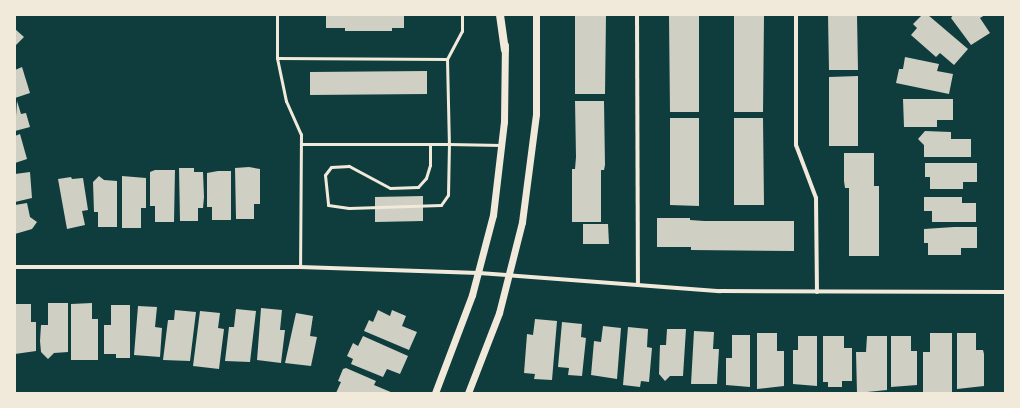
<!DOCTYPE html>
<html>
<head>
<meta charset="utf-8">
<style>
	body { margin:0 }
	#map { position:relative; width:1020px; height:408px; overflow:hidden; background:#0f3d3e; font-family:"Nunito Sans",sans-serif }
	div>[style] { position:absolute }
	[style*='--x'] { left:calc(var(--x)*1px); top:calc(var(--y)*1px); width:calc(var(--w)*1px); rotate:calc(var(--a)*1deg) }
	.building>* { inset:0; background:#cfcfc3 }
	.service>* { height:3px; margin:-1.5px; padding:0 1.5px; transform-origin:1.5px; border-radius:1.5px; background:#f1e9da }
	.minor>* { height:4px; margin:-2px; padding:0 2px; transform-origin:2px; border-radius:2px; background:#f1e9da }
	.tertiary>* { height:7px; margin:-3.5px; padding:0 3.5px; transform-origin:3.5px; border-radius:3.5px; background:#f1e9da }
	.secondary>* { height:8px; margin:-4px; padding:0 4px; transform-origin:4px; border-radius:4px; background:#f1e9da }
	span { translate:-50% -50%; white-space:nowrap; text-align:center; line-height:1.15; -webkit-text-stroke:3.5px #f1e9da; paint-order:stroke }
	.frame { position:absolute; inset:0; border:16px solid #f1e9da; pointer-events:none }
</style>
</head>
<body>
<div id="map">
	<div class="building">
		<i style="clip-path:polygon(326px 15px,404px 15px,404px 28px,392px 28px,392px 31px,345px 31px,345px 28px,326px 28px)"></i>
		<i style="clip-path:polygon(575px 15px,606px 15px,605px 94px,575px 94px)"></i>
		<i style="clip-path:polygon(669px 15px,699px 15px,699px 112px,670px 112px)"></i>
		<i style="clip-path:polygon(734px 15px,764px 16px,763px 112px,734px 112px)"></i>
		<i style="clip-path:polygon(828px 15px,857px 15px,858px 70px,829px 70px)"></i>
		<i style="clip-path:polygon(922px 15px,928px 15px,968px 49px,954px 65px,940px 53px,936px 57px,911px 35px,917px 28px,913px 24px)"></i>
		<i style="clip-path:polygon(953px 15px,985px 15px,980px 18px,990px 33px,971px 45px,951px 18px)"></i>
		<i style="clip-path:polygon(15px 29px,24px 37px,15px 46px)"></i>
		<i style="clip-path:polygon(905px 57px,939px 64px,937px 71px,953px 74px,949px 94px,896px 83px,899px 69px,903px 69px)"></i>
		<i style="clip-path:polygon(22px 67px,30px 93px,15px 98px,15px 70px)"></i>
		<i style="clip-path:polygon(427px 71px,427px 94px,310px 95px,310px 72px)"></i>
		<i style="clip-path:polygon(858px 76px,858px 146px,829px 146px,829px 77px)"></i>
		<i style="clip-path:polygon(903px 99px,953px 99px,953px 120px,937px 120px,937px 127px,904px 127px)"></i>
		<i style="clip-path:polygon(17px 101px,21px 114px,26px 113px,30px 127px,15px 131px)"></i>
		<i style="clip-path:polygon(575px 101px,604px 101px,605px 165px,604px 170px,601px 170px,601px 222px,572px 222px,572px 169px,575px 169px,576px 157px)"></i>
		<i style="clip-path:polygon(670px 118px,699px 118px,699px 206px,670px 205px)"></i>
		<i style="clip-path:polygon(734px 118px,763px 118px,764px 205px,734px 205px)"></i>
		<i style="clip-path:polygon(925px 131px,951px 132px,951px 139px,971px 139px,971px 157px,924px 157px,924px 145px,918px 139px)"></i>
		<i style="clip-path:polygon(20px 134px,27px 159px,15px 163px,15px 136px)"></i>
		<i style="clip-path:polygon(844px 153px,874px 153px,874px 186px,879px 186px,879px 256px,849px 256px,849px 188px,845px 188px,844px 181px)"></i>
		<i style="clip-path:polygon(925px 163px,977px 163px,977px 182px,963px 182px,963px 189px,930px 189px,930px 177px,925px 177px)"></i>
		<i style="clip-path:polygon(249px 167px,260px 169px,260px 204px,254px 204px,254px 219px,236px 219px,235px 168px)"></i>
		<i style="clip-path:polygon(179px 168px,194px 168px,194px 172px,203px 172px,204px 197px,203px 208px,198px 208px,198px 221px,180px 221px)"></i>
		<i style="clip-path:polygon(155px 170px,175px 170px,174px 222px,155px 222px,155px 206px,150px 206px,150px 172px)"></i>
		<i style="clip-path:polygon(218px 171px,231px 171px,231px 220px,212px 220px,212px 207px,207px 207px,207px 173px)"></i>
		<i style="clip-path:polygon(30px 172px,32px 198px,15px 202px,15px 174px)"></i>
		<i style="clip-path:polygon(99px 176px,104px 180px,117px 181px,117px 227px,98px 227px,98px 212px,94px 212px,93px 182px)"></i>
		<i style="clip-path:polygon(122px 176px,146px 178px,146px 208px,141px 208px,141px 228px,122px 228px)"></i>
		<i style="clip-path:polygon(71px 177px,72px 179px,83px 178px,88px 210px,82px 211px,85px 225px,67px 229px,58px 179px)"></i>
		<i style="clip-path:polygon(423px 196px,423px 221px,375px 222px,375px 197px)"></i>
		<i style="clip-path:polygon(924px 197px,962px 197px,962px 203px,976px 203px,976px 222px,932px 222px,932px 211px,924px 211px)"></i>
		<i style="clip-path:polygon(27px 203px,30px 217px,37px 222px,32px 229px,15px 234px,15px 205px)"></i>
		<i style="clip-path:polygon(657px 218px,690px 218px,690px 220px,704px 221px,794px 221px,794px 251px,691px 250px,691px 247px,657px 247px)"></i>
		<i style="clip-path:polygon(583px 224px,608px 224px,609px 244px,583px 244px)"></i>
		<i style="clip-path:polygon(954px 227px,977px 227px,977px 248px,961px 248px,961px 255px,928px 255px,928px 243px,924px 243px,924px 229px)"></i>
		<i style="clip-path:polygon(48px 303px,68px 303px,68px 352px,54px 353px,48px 359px,41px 352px,40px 341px,41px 325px,48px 325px)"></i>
		<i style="clip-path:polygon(92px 303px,92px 319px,98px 319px,98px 360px,71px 360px,71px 304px)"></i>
		<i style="clip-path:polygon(15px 304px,31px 304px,31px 322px,36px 322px,36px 351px,15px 354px)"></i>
		<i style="clip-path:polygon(111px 305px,130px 305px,130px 358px,116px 358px,116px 354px,104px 354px,104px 325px,111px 325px)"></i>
		<i style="clip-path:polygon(138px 306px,157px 307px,155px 327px,162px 328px,160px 357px,134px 355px)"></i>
		<i style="clip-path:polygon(261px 308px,282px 310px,280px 330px,285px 330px,281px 363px,257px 360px)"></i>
		<i style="clip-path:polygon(236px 309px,256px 311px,250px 362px,225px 361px,229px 327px,234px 327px)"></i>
		<i style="clip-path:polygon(175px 310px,196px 312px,190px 361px,163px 360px,168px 320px,174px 320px)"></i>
		<i style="clip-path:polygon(378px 310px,390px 316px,392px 310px,406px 316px,402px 326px,417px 332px,409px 350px,364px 331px,369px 320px,373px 322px)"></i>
		<i style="clip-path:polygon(200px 311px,220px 313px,218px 328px,224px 329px,219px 369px,193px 366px)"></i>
		<i style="clip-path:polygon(296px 313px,313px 316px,310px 336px,317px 337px,311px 366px,285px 363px)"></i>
		<i style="clip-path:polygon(535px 319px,557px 321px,552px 380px,534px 379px,535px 374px,524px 373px,527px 334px,533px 335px)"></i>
		<i style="clip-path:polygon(562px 322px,582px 324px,581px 337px,586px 338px,582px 376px,568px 375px,569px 368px,558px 367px)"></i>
		<i style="clip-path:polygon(603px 326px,621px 328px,617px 379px,591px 375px,594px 341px,601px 342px)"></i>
		<i style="clip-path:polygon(628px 327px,648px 329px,647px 347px,652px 348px,649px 382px,641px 381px,640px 387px,623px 385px)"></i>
		<i style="clip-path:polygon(667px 329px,686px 329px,683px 376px,670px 376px,665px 381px,659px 374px,660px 345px,666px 345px)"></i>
		<i style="clip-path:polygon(694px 331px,714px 332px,713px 349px,719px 349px,717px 384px,691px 384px)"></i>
		<i style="clip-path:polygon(757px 333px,777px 333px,777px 351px,784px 351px,784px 386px,757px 389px)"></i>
		<i style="clip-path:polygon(930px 333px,952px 333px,952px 392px,923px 392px,923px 352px,930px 352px)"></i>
		<i style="clip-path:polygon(957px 333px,976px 333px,976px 350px,983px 350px,984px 354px,984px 386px,957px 389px)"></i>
		<i style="clip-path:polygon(732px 335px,750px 335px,750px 387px,726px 385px,726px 358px,732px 358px)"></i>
		<i style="clip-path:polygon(363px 336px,408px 356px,400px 374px,387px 369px,383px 377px,351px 364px,353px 359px,347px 356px,353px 343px,358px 346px)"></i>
		<i style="clip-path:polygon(798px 336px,817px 336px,817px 386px,793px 384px,793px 350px,798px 350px)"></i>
		<i style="clip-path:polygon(823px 336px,844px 336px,844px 348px,852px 348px,852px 381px,842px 381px,842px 387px,828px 387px,828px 382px,823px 382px)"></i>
		<i style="clip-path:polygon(867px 336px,887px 336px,887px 390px,857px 393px,856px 352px,866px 352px)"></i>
		<i style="clip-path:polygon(891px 336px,911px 336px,911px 351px,917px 351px,917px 385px,891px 387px)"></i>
		<i style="clip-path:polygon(346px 368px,376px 381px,374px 385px,393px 393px,336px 393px,341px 382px,338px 381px,343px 369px)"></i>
	</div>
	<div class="service">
		<i style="--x:277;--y:15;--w:43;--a:90"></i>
		<i style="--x:277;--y:58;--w:44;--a:78.2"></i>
		<i style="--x:286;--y:101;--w:36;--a:66"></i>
		<i style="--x:301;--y:134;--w:133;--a:90.4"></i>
		<i style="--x:277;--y:58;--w:170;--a:0.3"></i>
		<i style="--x:447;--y:59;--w:85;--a:88.7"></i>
		<i style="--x:449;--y:144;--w:148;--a:180"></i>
		<i style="--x:447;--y:59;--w:32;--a:-62"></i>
		<i style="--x:462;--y:31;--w:16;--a:-90"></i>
		<i style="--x:430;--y:144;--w:21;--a:90"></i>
		<i style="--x:430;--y:165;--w:14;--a:107"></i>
		<i style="--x:426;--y:178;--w:12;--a:132"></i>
		<i style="--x:418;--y:187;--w:28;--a:178"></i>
		<i style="--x:390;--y:188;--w:47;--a:-151.8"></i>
		<i style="--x:349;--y:166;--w:18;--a:177"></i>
		<i style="--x:331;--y:167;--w:10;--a:127"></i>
		<i style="--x:325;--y:175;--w:30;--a:84"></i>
		<i style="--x:328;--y:205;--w:21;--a:8"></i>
		<i style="--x:349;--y:208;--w:92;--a:-1.9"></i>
		<i style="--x:441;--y:205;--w:12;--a:-55"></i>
		<i style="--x:448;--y:195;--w:51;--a:-88.9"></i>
		<i style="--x:449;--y:144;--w:52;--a:1.1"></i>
	</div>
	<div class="minor">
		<i style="--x:637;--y:15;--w:270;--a:89.8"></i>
		<i style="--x:796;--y:15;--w:130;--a:90"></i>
		<i style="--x:796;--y:145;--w:57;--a:69.3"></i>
		<i style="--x:816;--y:198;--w:94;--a:89.4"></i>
		<i style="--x:15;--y:267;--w:285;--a:0"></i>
		<i style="--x:300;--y:267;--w:179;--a:1.9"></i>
		<i style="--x:479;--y:273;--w:242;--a:4.3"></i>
		<i style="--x:720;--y:291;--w:285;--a:0.2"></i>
	</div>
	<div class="tertiary">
		<i style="--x:435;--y:393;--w:105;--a:-69.3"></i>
		<i style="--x:472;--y:295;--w:83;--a:-75.3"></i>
		<i style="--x:493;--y:215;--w:94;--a:-83.3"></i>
		<i style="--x:504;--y:122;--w:77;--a:-89.3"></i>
		<i style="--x:468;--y:393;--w:86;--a:-68.8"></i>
		<i style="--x:499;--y:313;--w:94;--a:-75.8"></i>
		<i style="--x:522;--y:222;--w:109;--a:-82.6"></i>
		<i style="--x:536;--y:114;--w:99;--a:-90"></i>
	</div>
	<div class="secondary">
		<i style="--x:500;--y:15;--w:35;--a:82"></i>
	</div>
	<div class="frame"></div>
</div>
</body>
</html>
